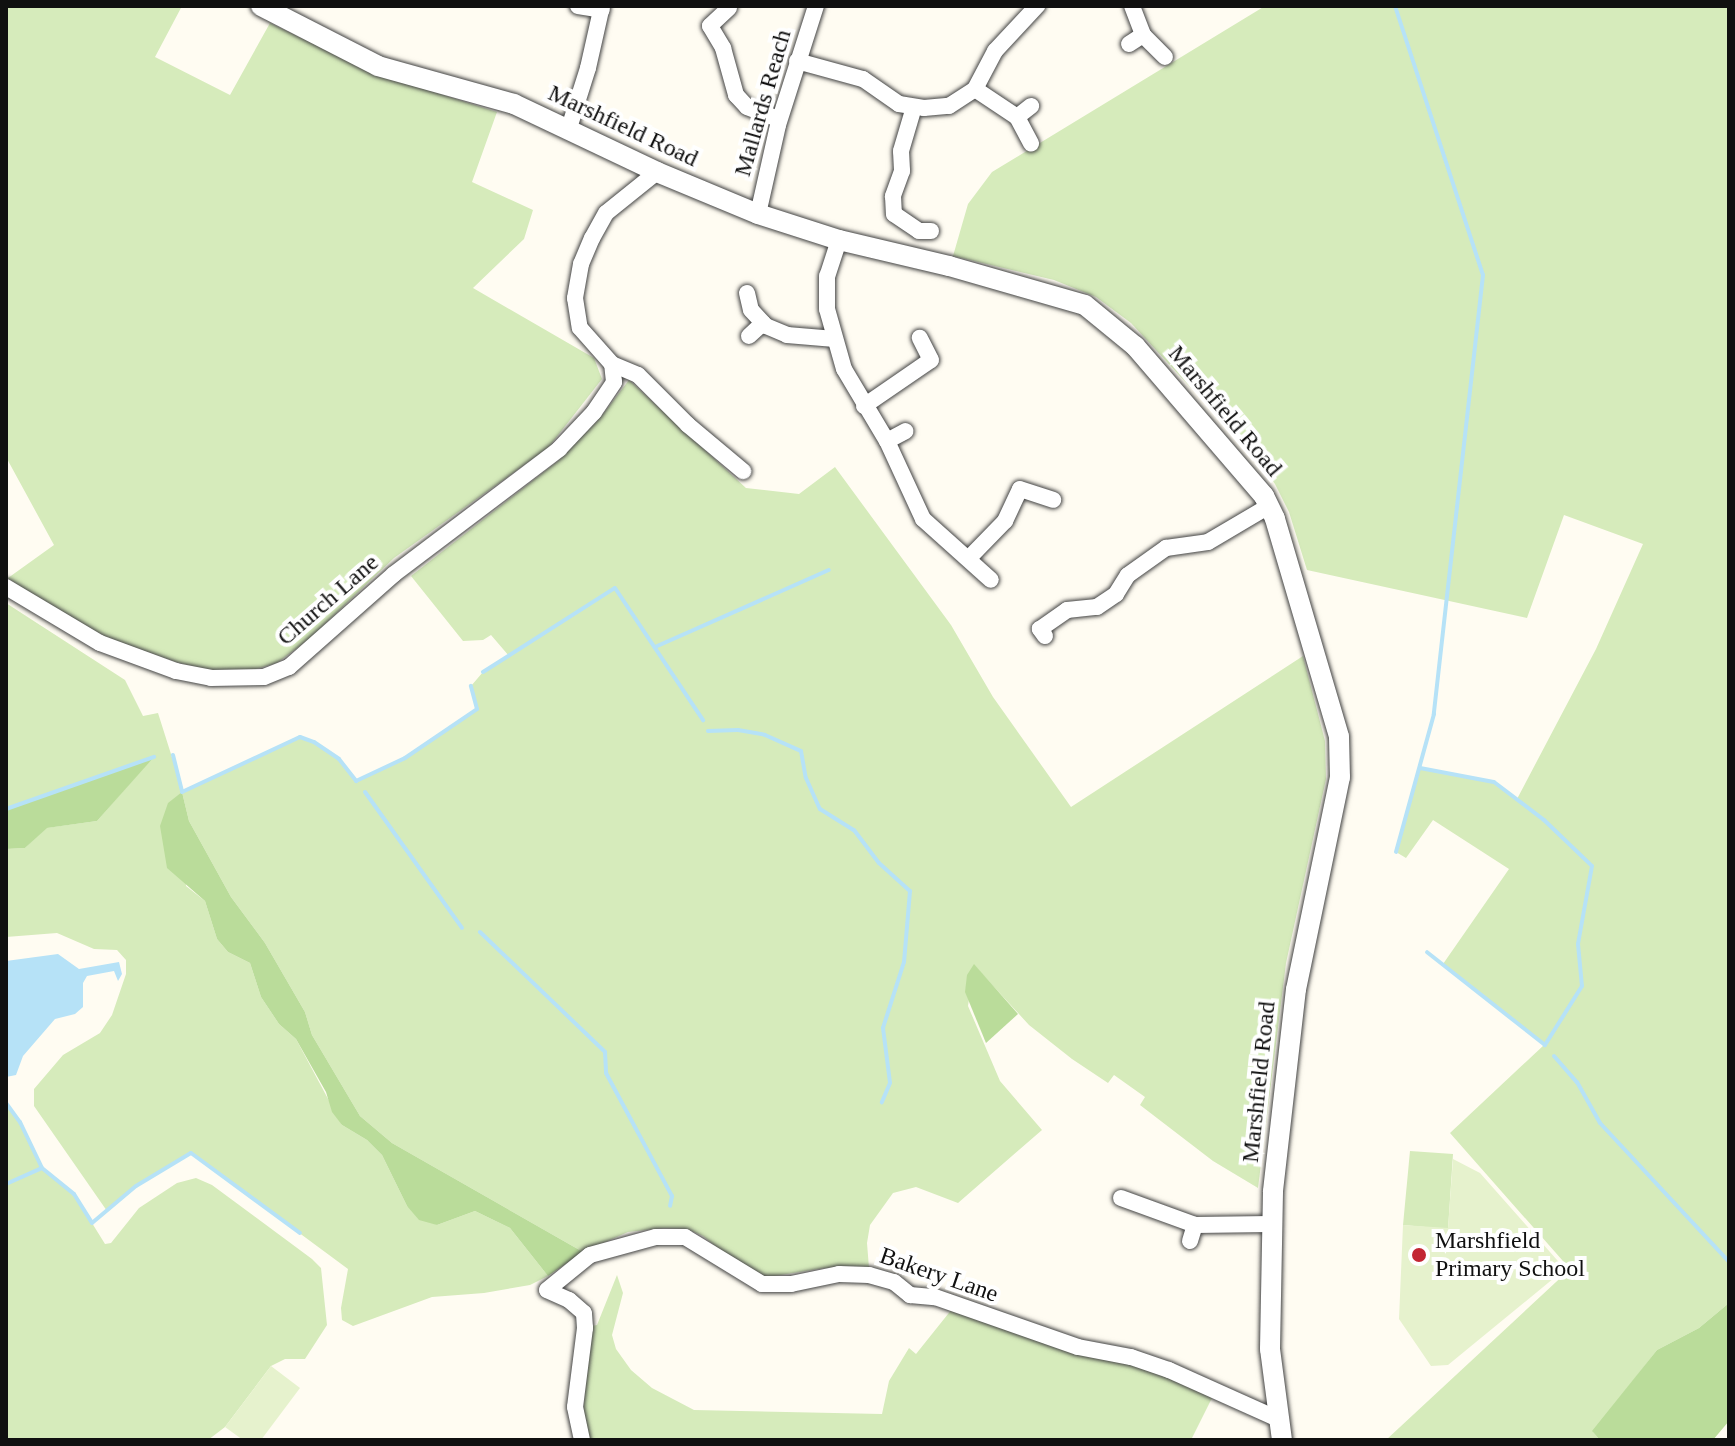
<!DOCTYPE html>
<html>
<head>
<meta charset="utf-8">
<style>
	body { margin:0 }
	#map { position:relative; width:1735px; height:1446px; overflow:hidden; background:#fffcf2; font-family:Georgia,serif }
	div>[style] { position:absolute }
	[style*='--x'] { left:calc(var(--x)*1px); top:calc(var(--y)*1px); width:calc(var(--w)*1px); rotate:calc(var(--a)*1deg) }
	.green>* { inset:0; background:#d6ebbb }
	.forest>* { inset:0; background:#badc9a }
	.pitch>* { inset:0; background:#e6f2cd }
	.water>* { inset:0; background:#b6e2f7 }
	.stream>* { height:4px; margin:-2px; padding:0 2px; transform-origin:2px; border-radius:2px; background:#b6e2f7 }
	.roads { filter:drop-shadow(0 0 2px #434343) drop-shadow(0 0 2px #434343) }
	.minor>* { height:16px; margin:-8px; padding:0 8px; transform-origin:8px; border-radius:8px; background:#fff }
	.tertiary>* { height:20px; margin:-10px; padding:0 10px; transform-origin:10px; border-radius:10px; background:#fff }
	.dots>* { width:22px; height:22px; translate:-50% -50%; box-sizing:border-box; border:4px solid #fff; border-radius:50% }
	span { translate:-50% -50%; white-space:nowrap; text-align:center; line-height:1.15; -webkit-text-stroke:8px #fff; paint-order:stroke }
	.street-label { font-size:24px; color:#101010 }
	.poi-label { font-size:24px; color:#101010 }
	.left { translate:0 -50%; text-align:left }
	.frame { position:absolute; inset:0; border:8px solid #101010; pointer-events:none }
</style>
</head>
<body>
<div id="map">
	<div class="green">
		<i style="clip-path:polygon(6px 6px,182px 6px,155px 57px,230px 95px,270px 23px,374px 73px,497px 112px,472px 182px,533px 210px,524px 239px,473px 288px,594px 358px,602px 379px,548px 448px,394px 558px,309px 639px,277px 663px,241px 673px,212px 671px,176px 662px,107px 638px,48px 607px,8px 578px,54px 545px,6px 457px)"></i>
		<i style="clip-path:polygon(1265px 6px,1729px 6px,1729px 1303px,1699px 1328px,1657px 1350px,1593px 1432px,1600px 1440px,1386px 1440px,1570px 1269px,1450px 1133px,1544px 1045px,1443px 964px,1509px 869px,1433px 820px,1406px 858px,1396px 852px,1420px 768px,1494px 782px,1517px 799px,1596px 649px,1643px 544px,1564px 515px,1527px 618px,1307px 570px,1289px 512px,1275px 484px,1221px 410px,1190px 387px,1131px 323px,1096px 297px,1054px 280px,953px 256px,968px 204px,992px 172px)"></i>
		<i style="clip-path:polygon(629px 380px,746px 488px,799px 494px,835px 467px,951px 625px,993px 697px,1071px 807px,1303px 656px,1325px 741px,1326px 779px,1286px 963px,1258px 1188px,1213px 1161px,1140px 1105px,1145px 1097px,1114px 1075px,1108px 1083px,1072px 1059px,1029px 1025px,974px 965px,968px 1006px,1000px 1081px,1042px 1130px,958px 1203px,916px 1187px,893px 1193px,870px 1225px,867px 1243px,869px 1268px,825px 1268px,768px 1277px,746px 1271px,703px 1236px,687px 1229px,664px 1228px,628px 1232px,583px 1252px,392px 1143px,360px 1116px,312px 1035px,305px 1012px,265px 943px,231px 897px,189px 821px,182px 792px,186px 886px,205px 901px,217px 939px,228px 952px,250px 963px,261px 997px,279px 1024px,296px 1039px,342px 1125px,367px 1140px,382px 1155px,407px 1206px,437px 1225px,475px 1211px,510px 1228px,548px 1276px,530px 1285px,484px 1293px,432px 1297px,353px 1326px,342px 1320px,341px 1308px,348px 1269px,191px 1153px,136px 1186px,107px 1211px,34px 1106px,34px 1089px,63px 1055px,100px 1033px,112px 1015px,126px 974px,126px 960px,117px 950px,94px 949px,57px 933px,6px 937px,6px 849px,25px 848px,46px 828px,97px 821px,152px 758px,6px 809px,6px 603px,125px 680px,143px 716px,158px 713px,183px 792px,300px 737px,314px 742px,339px 759px,356px 781px,405px 758px,477px 709px,471px 686px,483px 672px,509px 656px,491px 635px,483px 640px,463px 641px,411px 576px,558px 461px,600px 418px)"></i>
		<i style="clip-path:polygon(6px 1103px,20px 1122px,42px 1168px,74px 1194px,105px 1244px,111px 1243px,139px 1208px,177px 1183px,196px 1178px,212px 1185px,312px 1259px,321px 1268px,327px 1325px,305px 1359px,285px 1359px,271px 1366px,225px 1427px,208px 1440px,6px 1440px)"></i>
		<i style="clip-path:polygon(1410px 1151px,1453px 1154px,1448px 1229px,1403px 1225px)"></i>
		<i style="clip-path:polygon(617px 1275px,623px 1293px,612px 1335px,616px 1349px,631px 1370px,652px 1388px,694px 1410px,882px 1414px,889px 1381px,909px 1348px,916px 1354px,952px 1309px,1142px 1364px,1214px 1394px,1191px 1440px,589px 1440px,583px 1415px,591px 1326px,597px 1325px)"></i>
	</div>
	<div class="forest">
		<i style="clip-path:polygon(154px 757px,97px 821px,47px 828px,25px 848px,6px 849px,6px 809px)"></i>
		<i style="clip-path:polygon(182px 792px,189px 821px,231px 897px,265px 943px,305px 1012px,312px 1035px,360px 1116px,392px 1143px,583px 1252px,548px 1276px,510px 1228px,475px 1211px,437px 1225px,419px 1220px,407px 1206px,382px 1155px,367px 1140px,342px 1125px,332px 1112px,326px 1092px,296px 1039px,279px 1024px,261px 997px,250px 963px,228px 952px,217px 939px,205px 901px,167px 868px,160px 826px,168px 803px)"></i>
		<i style="clip-path:polygon(974px 964px,1018px 1014px,986px 1043px,965px 992px,967px 975px)"></i>
		<i style="clip-path:polygon(1729px 1303px,1729px 1421px,1713px 1440px,1600px 1440px,1592px 1431px,1657px 1350px,1699px 1328px)"></i>
	</div>
	<div class="pitch">
		<i style="clip-path:polygon(1453px 1159px,1480px 1173px,1565px 1269px,1448px 1365px,1431px 1366px,1399px 1319px,1403px 1225px,1448px 1228px)"></i>
		<i style="clip-path:polygon(271px 1366px,300px 1388px,261px 1440px,243px 1440px,225px 1427px)"></i>
	</div>
	<div class="water">
		<i style="clip-path:polygon(58px 954px,79px 969px,119px 962px,122px 974px,118px 981px,114px 971px,87px 976px,83px 983px,83px 1007px,75px 1014px,55px 1019px,23px 1056px,16px 1075px,6px 1077px,6px 961px)"></i>
	</div>
	<div class="stream">
		<i style="--x:1395;--y:6;--w:283;--a:71.9"></i>
		<i style="--x:1483;--y:275;--w:442;--a:96.4"></i>
		<i style="--x:1434;--y:714;--w:143;--a:105.4"></i>
		<i style="--x:655;--y:647;--w:190;--a:-23.9"></i>
		<i style="--x:483;--y:672;--w:156;--a:-32.5"></i>
		<i style="--x:615;--y:588;--w:159;--a:56.3"></i>
		<i style="--x:708;--y:731;--w:30;--a:-2"></i>
		<i style="--x:738;--y:730;--w:27;--a:10"></i>
		<i style="--x:765;--y:735;--w:39;--a:24"></i>
		<i style="--x:801;--y:751;--w:27;--a:80"></i>
		<i style="--x:806;--y:778;--w:34;--a:66"></i>
		<i style="--x:820;--y:809;--w:40;--a:32"></i>
		<i style="--x:854;--y:830;--w:41;--a:52.9"></i>
		<i style="--x:879;--y:863;--w:42;--a:42.1"></i>
		<i style="--x:910;--y:891;--w:71;--a:94.8"></i>
		<i style="--x:904;--y:962;--w:69;--a:107.7"></i>
		<i style="--x:883;--y:1028;--w:55;--a:82.7"></i>
		<i style="--x:890;--y:1083;--w:21;--a:113"></i>
		<i style="--x:173;--y:755;--w:38;--a:76"></i>
		<i style="--x:182;--y:792;--w:130;--a:-25"></i>
		<i style="--x:300;--y:737;--w:15;--a:20"></i>
		<i style="--x:314;--y:742;--w:30;--a:34"></i>
		<i style="--x:339;--y:759;--w:28;--a:52"></i>
		<i style="--x:356;--y:781;--w:54;--a:-25.1"></i>
		<i style="--x:405;--y:758;--w:87;--a:-34.2"></i>
		<i style="--x:477;--y:709;--w:24;--a:-105"></i>
		<i style="--x:1420;--y:768;--w:75;--a:10.7"></i>
		<i style="--x:1494;--y:782;--w:63;--a:37.2"></i>
		<i style="--x:1544;--y:820;--w:66;--a:43.8"></i>
		<i style="--x:1592;--y:866;--w:79;--a:100.2"></i>
		<i style="--x:1578;--y:944;--w:42;--a:84.6"></i>
		<i style="--x:1582;--y:986;--w:70;--a:122.1"></i>
		<i style="--x:1545;--y:1045;--w:150;--a:-141.8"></i>
		<i style="--x:365;--y:792;--w:167;--a:54.5"></i>
		<i style="--x:6;--y:809;--w:157;--a:-19.4"></i>
		<i style="--x:480;--y:932;--w:173;--a:43.8"></i>
		<i style="--x:605;--y:1052;--w:21;--a:87"></i>
		<i style="--x:606;--y:1073;--w:140;--a:61.8"></i>
		<i style="--x:672;--y:1196;--w:10;--a:101"></i>
		<i style="--x:1554;--y:1056;--w:35;--a:49"></i>
		<i style="--x:1577;--y:1082;--w:47;--a:60.7"></i>
		<i style="--x:1600;--y:1123;--w:190;--a:47.1"></i>
		<i style="--x:6;--y:1103;--w:24;--a:54"></i>
		<i style="--x:20;--y:1122;--w:51;--a:64.4"></i>
		<i style="--x:42;--y:1168;--w:41;--a:39.1"></i>
		<i style="--x:74;--y:1194;--w:34;--a:58"></i>
		<i style="--x:92;--y:1223;--w:57;--a:-40.1"></i>
		<i style="--x:136;--y:1186;--w:64;--a:-31"></i>
		<i style="--x:191;--y:1153;--w:135;--a:36.3"></i>
		<i style="--x:6;--y:1184;--w:39;--a:-24"></i>
	</div>
	<div class="roads">
		<div class="minor">
			<i style="--x:578;--y:6;--w:24;--a:9"></i>
			<i style="--x:1132;--y:6;--w:31;--a:69"></i>
			<i style="--x:1143;--y:35;--w:31;--a:45"></i>
			<i style="--x:729;--y:8;--w:26;--a:137"></i>
			<i style="--x:710;--y:26;--w:26;--a:59"></i>
			<i style="--x:723;--y:48;--w:49;--a:74.5"></i>
			<i style="--x:736;--y:95;--w:16;--a:47"></i>
			<i style="--x:747;--y:107;--w:34;--a:21"></i>
			<i style="--x:1129;--y:44;--w:17;--a:-33"></i>
			<i style="--x:797;--y:61;--w:68;--a:15.3"></i>
			<i style="--x:863;--y:79;--w:44;--a:34.8"></i>
			<i style="--x:899;--y:104;--w:25;--a:9"></i>
			<i style="--x:924;--y:108;--w:25;--a:-5"></i>
			<i style="--x:949;--y:106;--w:31;--a:-33"></i>
			<i style="--x:975;--y:89;--w:43;--a:-62.2"></i>
			<i style="--x:995;--y:51;--w:62;--a:-47"></i>
			<i style="--x:975;--y:89;--w:50;--a:33.7"></i>
			<i style="--x:1017;--y:117;--w:30;--a:62"></i>
			<i style="--x:914;--y:107;--w:46;--a:106.5"></i>
			<i style="--x:901;--y:151;--w:20;--a:87"></i>
			<i style="--x:902;--y:171;--w:27;--a:110"></i>
			<i style="--x:893;--y:196;--w:18;--a:87"></i>
			<i style="--x:894;--y:214;--w:30;--a:34"></i>
			<i style="--x:919;--y:231;--w:12;--a:0"></i>
			<i style="--x:1017;--y:117;--w:18;--a:-38"></i>
			<i style="--x:569;--y:128;--w:63;--a:-72.4"></i>
			<i style="--x:588;--y:68;--w:64;--a:-77.3"></i>
			<i style="--x:657;--y:172;--w:65;--a:141.2"></i>
			<i style="--x:606;--y:213;--w:29;--a:119"></i>
			<i style="--x:592;--y:238;--w:28;--a:113"></i>
			<i style="--x:581;--y:264;--w:35;--a:100"></i>
			<i style="--x:575;--y:298;--w:30;--a:81"></i>
			<i style="--x:580;--y:328;--w:48;--a:48.4"></i>
			<i style="--x:612;--y:364;--w:28;--a:23"></i>
			<i style="--x:638;--y:375;--w:71;--a:45"></i>
			<i style="--x:688;--y:425;--w:72;--a:39.9"></i>
			<i style="--x:758;--y:214;--w:91;--a:-77.3"></i>
			<i style="--x:778;--y:125;--w:125;--a:-72.3"></i>
			<i style="--x:839;--y:240;--w:38;--a:108"></i>
			<i style="--x:827;--y:276;--w:33;--a:90"></i>
			<i style="--x:827;--y:309;--w:62;--a:74.2"></i>
			<i style="--x:844;--y:369;--w:84;--a:59.2"></i>
			<i style="--x:887;--y:441;--w:86;--a:65.2"></i>
			<i style="--x:923;--y:519;--w:91;--a:41.9"></i>
			<i style="--x:747;--y:293;--w:17;--a:77"></i>
			<i style="--x:751;--y:310;--w:22;--a:47"></i>
			<i style="--x:766;--y:326;--w:23;--a:23"></i>
			<i style="--x:787;--y:335;--w:48;--a:4.8"></i>
			<i style="--x:749;--y:336;--w:19;--a:-43"></i>
			<i style="--x:864;--y:406;--w:81;--a:-34.5"></i>
			<i style="--x:931;--y:360;--w:25;--a:-117"></i>
			<i style="--x:887;--y:441;--w:21;--a:-28"></i>
			<i style="--x:969;--y:558;--w:52;--a:-45.8"></i>
			<i style="--x:1005;--y:521;--w:35;--a:-65"></i>
			<i style="--x:1020;--y:489;--w:35;--a:18"></i>
			<i style="--x:6;--y:587;--w:109;--a:30.8"></i>
			<i style="--x:100;--y:643;--w:81;--a:20.2"></i>
			<i style="--x:176;--y:671;--w:36;--a:11"></i>
			<i style="--x:211;--y:678;--w:53;--a:-1.1"></i>
			<i style="--x:264;--y:677;--w:27;--a:-22"></i>
			<i style="--x:289;--y:667;--w:140;--a:-41.5"></i>
			<i style="--x:394;--y:574;--w:207;--a:-37.1"></i>
			<i style="--x:559;--y:449;--w:51;--a:-46.6"></i>
			<i style="--x:594;--y:412;--w:36;--a:-56"></i>
			<i style="--x:614;--y:382;--w:18;--a:-96"></i>
			<i style="--x:1045;--y:636;--w:9;--a:-126"></i>
			<i style="--x:1040;--y:629;--w:33;--a:-35"></i>
			<i style="--x:1067;--y:610;--w:30;--a:-6"></i>
			<i style="--x:1097;--y:607;--w:23;--a:-34"></i>
			<i style="--x:1116;--y:594;--w:22;--a:-58"></i>
			<i style="--x:1128;--y:575;--w:47;--a:-35.4"></i>
			<i style="--x:1166;--y:548;--w:42;--a:-8.1"></i>
			<i style="--x:1208;--y:542;--w:71;--a:-30.5"></i>
			<i style="--x:1121;--y:1198;--w:79;--a:20"></i>
			<i style="--x:1195;--y:1225;--w:75;--a:-0.8"></i>
			<i style="--x:1190;--y:1241;--w:17;--a:-73"></i>
			<i style="--x:582;--y:1440;--w:34;--a:-102"></i>
			<i style="--x:575;--y:1407;--w:80;--a:-82.8"></i>
			<i style="--x:585;--y:1328;--w:15;--a:-94"></i>
			<i style="--x:584;--y:1313;--w:20;--a:-139"></i>
			<i style="--x:569;--y:1300;--w:24;--a:-156"></i>
			<i style="--x:547;--y:1290;--w:55;--a:-39.1"></i>
			<i style="--x:590;--y:1255;--w:68;--a:-15.3"></i>
			<i style="--x:656;--y:1237;--w:29;--a:0"></i>
			<i style="--x:685;--y:1237;--w:90;--a:31.4"></i>
			<i style="--x:762;--y:1284;--w:29;--a:0"></i>
			<i style="--x:791;--y:1284;--w:49;--a:-11.8"></i>
			<i style="--x:839;--y:1274;--w:30;--a:2"></i>
			<i style="--x:869;--y:1275;--w:26;--a:16"></i>
			<i style="--x:894;--y:1282;--w:21;--a:39"></i>
			<i style="--x:910;--y:1295;--w:25;--a:5"></i>
			<i style="--x:935;--y:1297;--w:151;--a:19.3"></i>
			<i style="--x:1078;--y:1347;--w:54;--a:10.7"></i>
			<i style="--x:1131;--y:1357;--w:40;--a:18.9"></i>
			<i style="--x:1169;--y:1370;--w:122;--a:24.2"></i>
		</div>
		<div class="tertiary">
			<i style="--x:261;--y:6;--w:131;--a:27.1"></i>
			<i style="--x:378;--y:66;--w:141;--a:15.6"></i>
			<i style="--x:514;--y:104;--w:158;--a:25.4"></i>
			<i style="--x:657;--y:172;--w:109;--a:22.6"></i>
			<i style="--x:758;--y:214;--w:85;--a:17.8"></i>
			<i style="--x:839;--y:240;--w:113;--a:13.3"></i>
			<i style="--x:949;--y:266;--w:141;--a:16"></i>
			<i style="--x:1085;--y:305;--w:65;--a:39.4"></i>
			<i style="--x:1135;--y:346;--w:198;--a:49.3"></i>
			<i style="--x:1264;--y:496;--w:25;--a:64"></i>
			<i style="--x:1275;--y:519;--w:227;--a:73.6"></i>
			<i style="--x:1339;--y:737;--w:40;--a:88.6"></i>
			<i style="--x:1340;--y:777;--w:217;--a:101.7"></i>
			<i style="--x:1296;--y:989;--w:204;--a:96.5"></i>
			<i style="--x:1273;--y:1192;--w:157;--a:91.1"></i>
			<i style="--x:1270;--y:1349;--w:92;--a:82.5"></i>
		</div>
	</div>
	<div class="dots">
		<i style="left:1419px;top:1255px;background:#c32533"></i>
	</div>
	<div class="street-label">
		<span style="left:763px;top:103px;rotate:-74deg">Mallards Reach</span>
		<span style="left:623px;top:126px;rotate:25deg">Marshfield Road</span>
		<span style="left:1225px;top:411px;rotate:50deg">Marshfield Road</span>
		<span style="left:328px;top:600px;rotate:-41deg">Church Lane</span>
		<span style="left:1259px;top:1082px;rotate:-84deg">Marshfield Road</span>
		<span style="left:939px;top:1275px;rotate:19deg">Bakery Lane</span>
	</div>
	<div class="poi-label">
		<span class="left" style="left:1435px;top:1255px">Marshfield<br>Primary School</span>
	</div>
	<div class="frame"></div>
</div>
</body>
</html>
